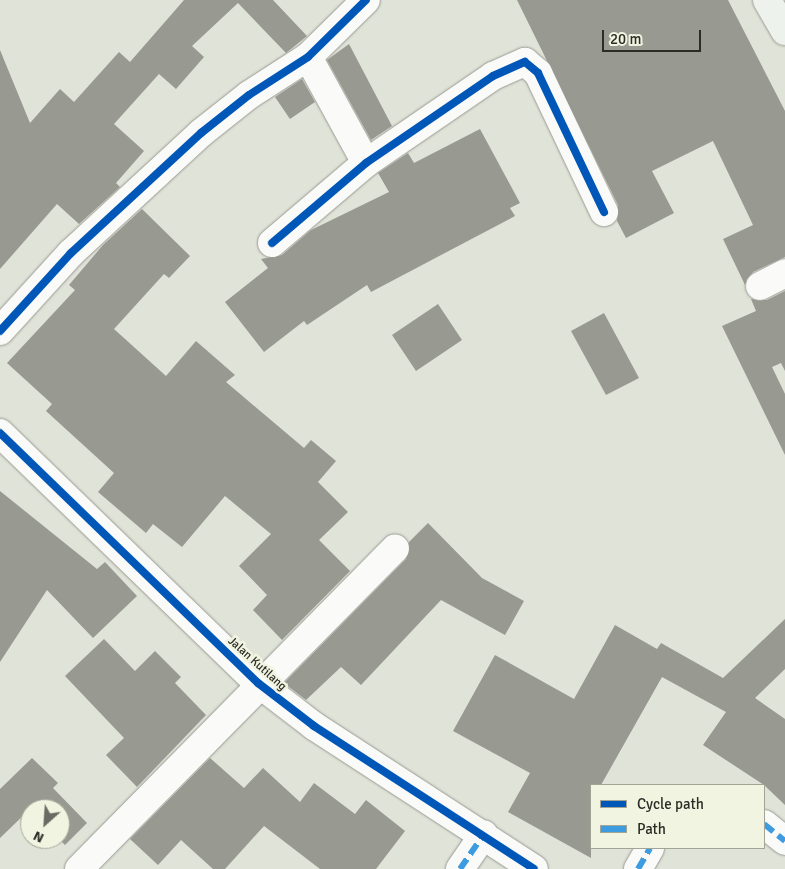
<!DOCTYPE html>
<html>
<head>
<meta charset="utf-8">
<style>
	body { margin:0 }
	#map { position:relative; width:785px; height:869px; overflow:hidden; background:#e0e3d8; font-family:Signika,sans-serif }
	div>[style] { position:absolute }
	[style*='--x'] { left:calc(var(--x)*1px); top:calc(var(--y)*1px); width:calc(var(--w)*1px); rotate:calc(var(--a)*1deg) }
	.building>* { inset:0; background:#989991 }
	.roads { filter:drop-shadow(0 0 1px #999b93) drop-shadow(0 0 1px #999b93) }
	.minor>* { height:28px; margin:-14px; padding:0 14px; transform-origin:14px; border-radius:14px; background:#fafbf9 }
	.secondary>* { height:28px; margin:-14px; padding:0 14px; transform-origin:14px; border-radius:14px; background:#eef2ec }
	.quiet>* { height:6px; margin-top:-3px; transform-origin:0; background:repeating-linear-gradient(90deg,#3d9ce0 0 12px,transparent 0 18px) }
	.cycleway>* { height:8px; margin:-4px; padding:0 4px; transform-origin:4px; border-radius:4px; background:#0057b8 }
	span { translate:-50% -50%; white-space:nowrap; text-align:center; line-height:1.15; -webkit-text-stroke:5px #f1f4e1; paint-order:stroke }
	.street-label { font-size:12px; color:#2b2c25 }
	.legend { position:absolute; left:590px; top:784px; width:175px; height:65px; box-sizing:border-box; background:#f1f4e1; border:1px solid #a2a496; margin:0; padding:6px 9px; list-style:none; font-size:15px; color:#2b2c25 }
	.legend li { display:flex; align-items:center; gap:10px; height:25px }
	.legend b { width:25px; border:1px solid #a2a496 }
	.north { position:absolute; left:20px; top:799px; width:50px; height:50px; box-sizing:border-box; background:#f1f4e1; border:1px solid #a2a496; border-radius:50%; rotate:206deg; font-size:14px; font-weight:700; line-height:20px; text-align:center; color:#2b2c25 }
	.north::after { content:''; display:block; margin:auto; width:18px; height:22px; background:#6a6c64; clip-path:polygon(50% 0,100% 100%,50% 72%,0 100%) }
	.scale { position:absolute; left:602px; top:30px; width:99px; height:22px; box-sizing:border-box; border:2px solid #2b2c25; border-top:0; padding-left:6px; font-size:15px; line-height:18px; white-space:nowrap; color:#2b2c25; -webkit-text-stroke:4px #f1f4e1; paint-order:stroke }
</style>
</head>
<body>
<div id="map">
	<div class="building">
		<i style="clip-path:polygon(184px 0,273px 0,307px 36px,286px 53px,238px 3px,192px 46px,204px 57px,176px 89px,159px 74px,114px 124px,144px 151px,116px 183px,120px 187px,79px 224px,57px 204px,0 269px,0 50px,30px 123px,60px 89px,74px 102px,119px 52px,130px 62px)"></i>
		<i style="clip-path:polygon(517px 0,728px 0,785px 111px,785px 257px,753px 272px,745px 285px,723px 239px,753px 225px,713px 141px,652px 171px,674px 213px,626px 238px,617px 221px,618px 205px)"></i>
		<i style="clip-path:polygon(349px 44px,392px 126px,371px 140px,327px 60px)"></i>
		<i style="clip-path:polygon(302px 79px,315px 102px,290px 119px,275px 97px)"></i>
		<i style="clip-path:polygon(480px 129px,520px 203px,510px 208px,515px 216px,371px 292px,367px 285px,307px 325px,304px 321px,264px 352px,225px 302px,268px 268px,261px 259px,282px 255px,311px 230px,389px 192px,378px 173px,408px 153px,414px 163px)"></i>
		<i style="clip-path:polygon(142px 209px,190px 256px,169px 278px,164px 274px,114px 329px,166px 376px,196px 341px,235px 375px,226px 382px,304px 448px,311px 440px,336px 461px,318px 482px,348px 512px,319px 540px,350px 571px,282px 640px,253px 610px,267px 595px,239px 566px,271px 534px,225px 496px,182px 547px,153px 524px,146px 533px,98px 492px,114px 473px,46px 411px,52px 404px,7px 363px,75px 290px,69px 285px,103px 245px)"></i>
		<i style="clip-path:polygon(785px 291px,785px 371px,781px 363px,772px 367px,785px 394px,785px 455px,722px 326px,756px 311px,751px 299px,767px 300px)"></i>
		<i style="clip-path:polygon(438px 304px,462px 340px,416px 371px,392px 335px)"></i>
		<i style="clip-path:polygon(604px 313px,639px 378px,606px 395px,571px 331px)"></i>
		<i style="clip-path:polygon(0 491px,97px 569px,105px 562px,137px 596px,93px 638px,47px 590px,0 662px)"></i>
		<i style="clip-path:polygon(428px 523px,482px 578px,524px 601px,505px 635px,441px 600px,361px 685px,341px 667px,306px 700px,284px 683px,406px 559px,409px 542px)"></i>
		<i style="clip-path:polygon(785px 619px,785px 669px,755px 698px,785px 719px,785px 805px,764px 785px,703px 745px,726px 712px,662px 677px,601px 785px,591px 785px,591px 858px,508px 812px,530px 773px,453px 731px,495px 655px,574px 699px,615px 625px,657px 649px,661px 643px,723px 678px)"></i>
		<i style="clip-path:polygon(104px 639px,135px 671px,155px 651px,181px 677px,175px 683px,206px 715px,137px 787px,106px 755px,124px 738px,65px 676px)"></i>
		<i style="clip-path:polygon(32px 758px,58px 783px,53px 788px,87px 823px,65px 845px,59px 839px,60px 809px,30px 809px,0 838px,0 789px)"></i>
		<i style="clip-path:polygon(210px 758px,244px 788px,263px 768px,300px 802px,314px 783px,355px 814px,366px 800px,405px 831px,376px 869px,320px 869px,264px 826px,225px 869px,213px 869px,181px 840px,158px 865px,130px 839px)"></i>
	</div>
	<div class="roads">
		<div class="minor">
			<i style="--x:308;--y:57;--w:121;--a:61.3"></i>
			<i style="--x:272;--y:243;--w:123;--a:-40.4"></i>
			<i style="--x:366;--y:163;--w:154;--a:-34.4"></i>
			<i style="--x:493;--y:76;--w:35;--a:-24"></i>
			<i style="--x:525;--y:62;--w:17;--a:40"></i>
			<i style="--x:538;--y:73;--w:154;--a:64.6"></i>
			<i style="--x:760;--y:286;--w:28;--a:-27"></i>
			<i style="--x:0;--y:331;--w:105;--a:-47.7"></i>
			<i style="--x:71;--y:253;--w:177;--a:-42.7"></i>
			<i style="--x:201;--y:133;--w:61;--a:-38.4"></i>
			<i style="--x:249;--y:95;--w:70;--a:-32.8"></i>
			<i style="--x:308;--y:57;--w:81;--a:-44.5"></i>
			<i style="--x:0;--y:433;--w:359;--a:44.1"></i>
			<i style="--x:258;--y:683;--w:71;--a:37.5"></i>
			<i style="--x:314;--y:726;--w:262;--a:33"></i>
			<i style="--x:764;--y:824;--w:27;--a:39"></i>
			<i style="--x:79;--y:869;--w:450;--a:-45.4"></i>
			<i style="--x:460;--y:869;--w:42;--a:-55.6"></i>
			<i style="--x:638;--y:869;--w:24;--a:-60"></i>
		</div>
		<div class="secondary">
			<i style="--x:767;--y:0;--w:36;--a:60"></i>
		</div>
	</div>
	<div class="quiet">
		<i style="--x:764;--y:824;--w:27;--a:39"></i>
		<i style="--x:460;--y:869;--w:42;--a:-55.6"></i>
		<i style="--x:638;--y:869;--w:24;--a:-60"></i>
	</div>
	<div class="cycleway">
		<i style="--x:272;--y:243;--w:123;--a:-40.4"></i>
		<i style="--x:366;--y:163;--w:154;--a:-34.4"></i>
		<i style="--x:493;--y:76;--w:35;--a:-24"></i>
		<i style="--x:525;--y:62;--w:17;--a:40"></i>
		<i style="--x:538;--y:73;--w:154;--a:64.6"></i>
		<i style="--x:0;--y:331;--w:105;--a:-47.7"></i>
		<i style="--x:71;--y:253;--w:177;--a:-42.7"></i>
		<i style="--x:201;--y:133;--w:61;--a:-38.4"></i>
		<i style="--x:249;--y:95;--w:70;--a:-32.8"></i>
		<i style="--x:308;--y:57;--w:81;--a:-44.5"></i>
		<i style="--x:0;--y:433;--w:359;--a:44.1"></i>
		<i style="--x:258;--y:683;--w:71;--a:37.5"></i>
		<i style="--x:314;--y:726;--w:262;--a:33"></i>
	</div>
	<div class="street-label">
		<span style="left:257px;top:664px;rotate:42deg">Jalan Kutilang</span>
	</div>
	<ul class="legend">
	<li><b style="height:6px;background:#0057b8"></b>Cycle path</li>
	<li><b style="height:6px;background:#3d9ce0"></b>Path</li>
	</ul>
	<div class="north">N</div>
	<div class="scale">20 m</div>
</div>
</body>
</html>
